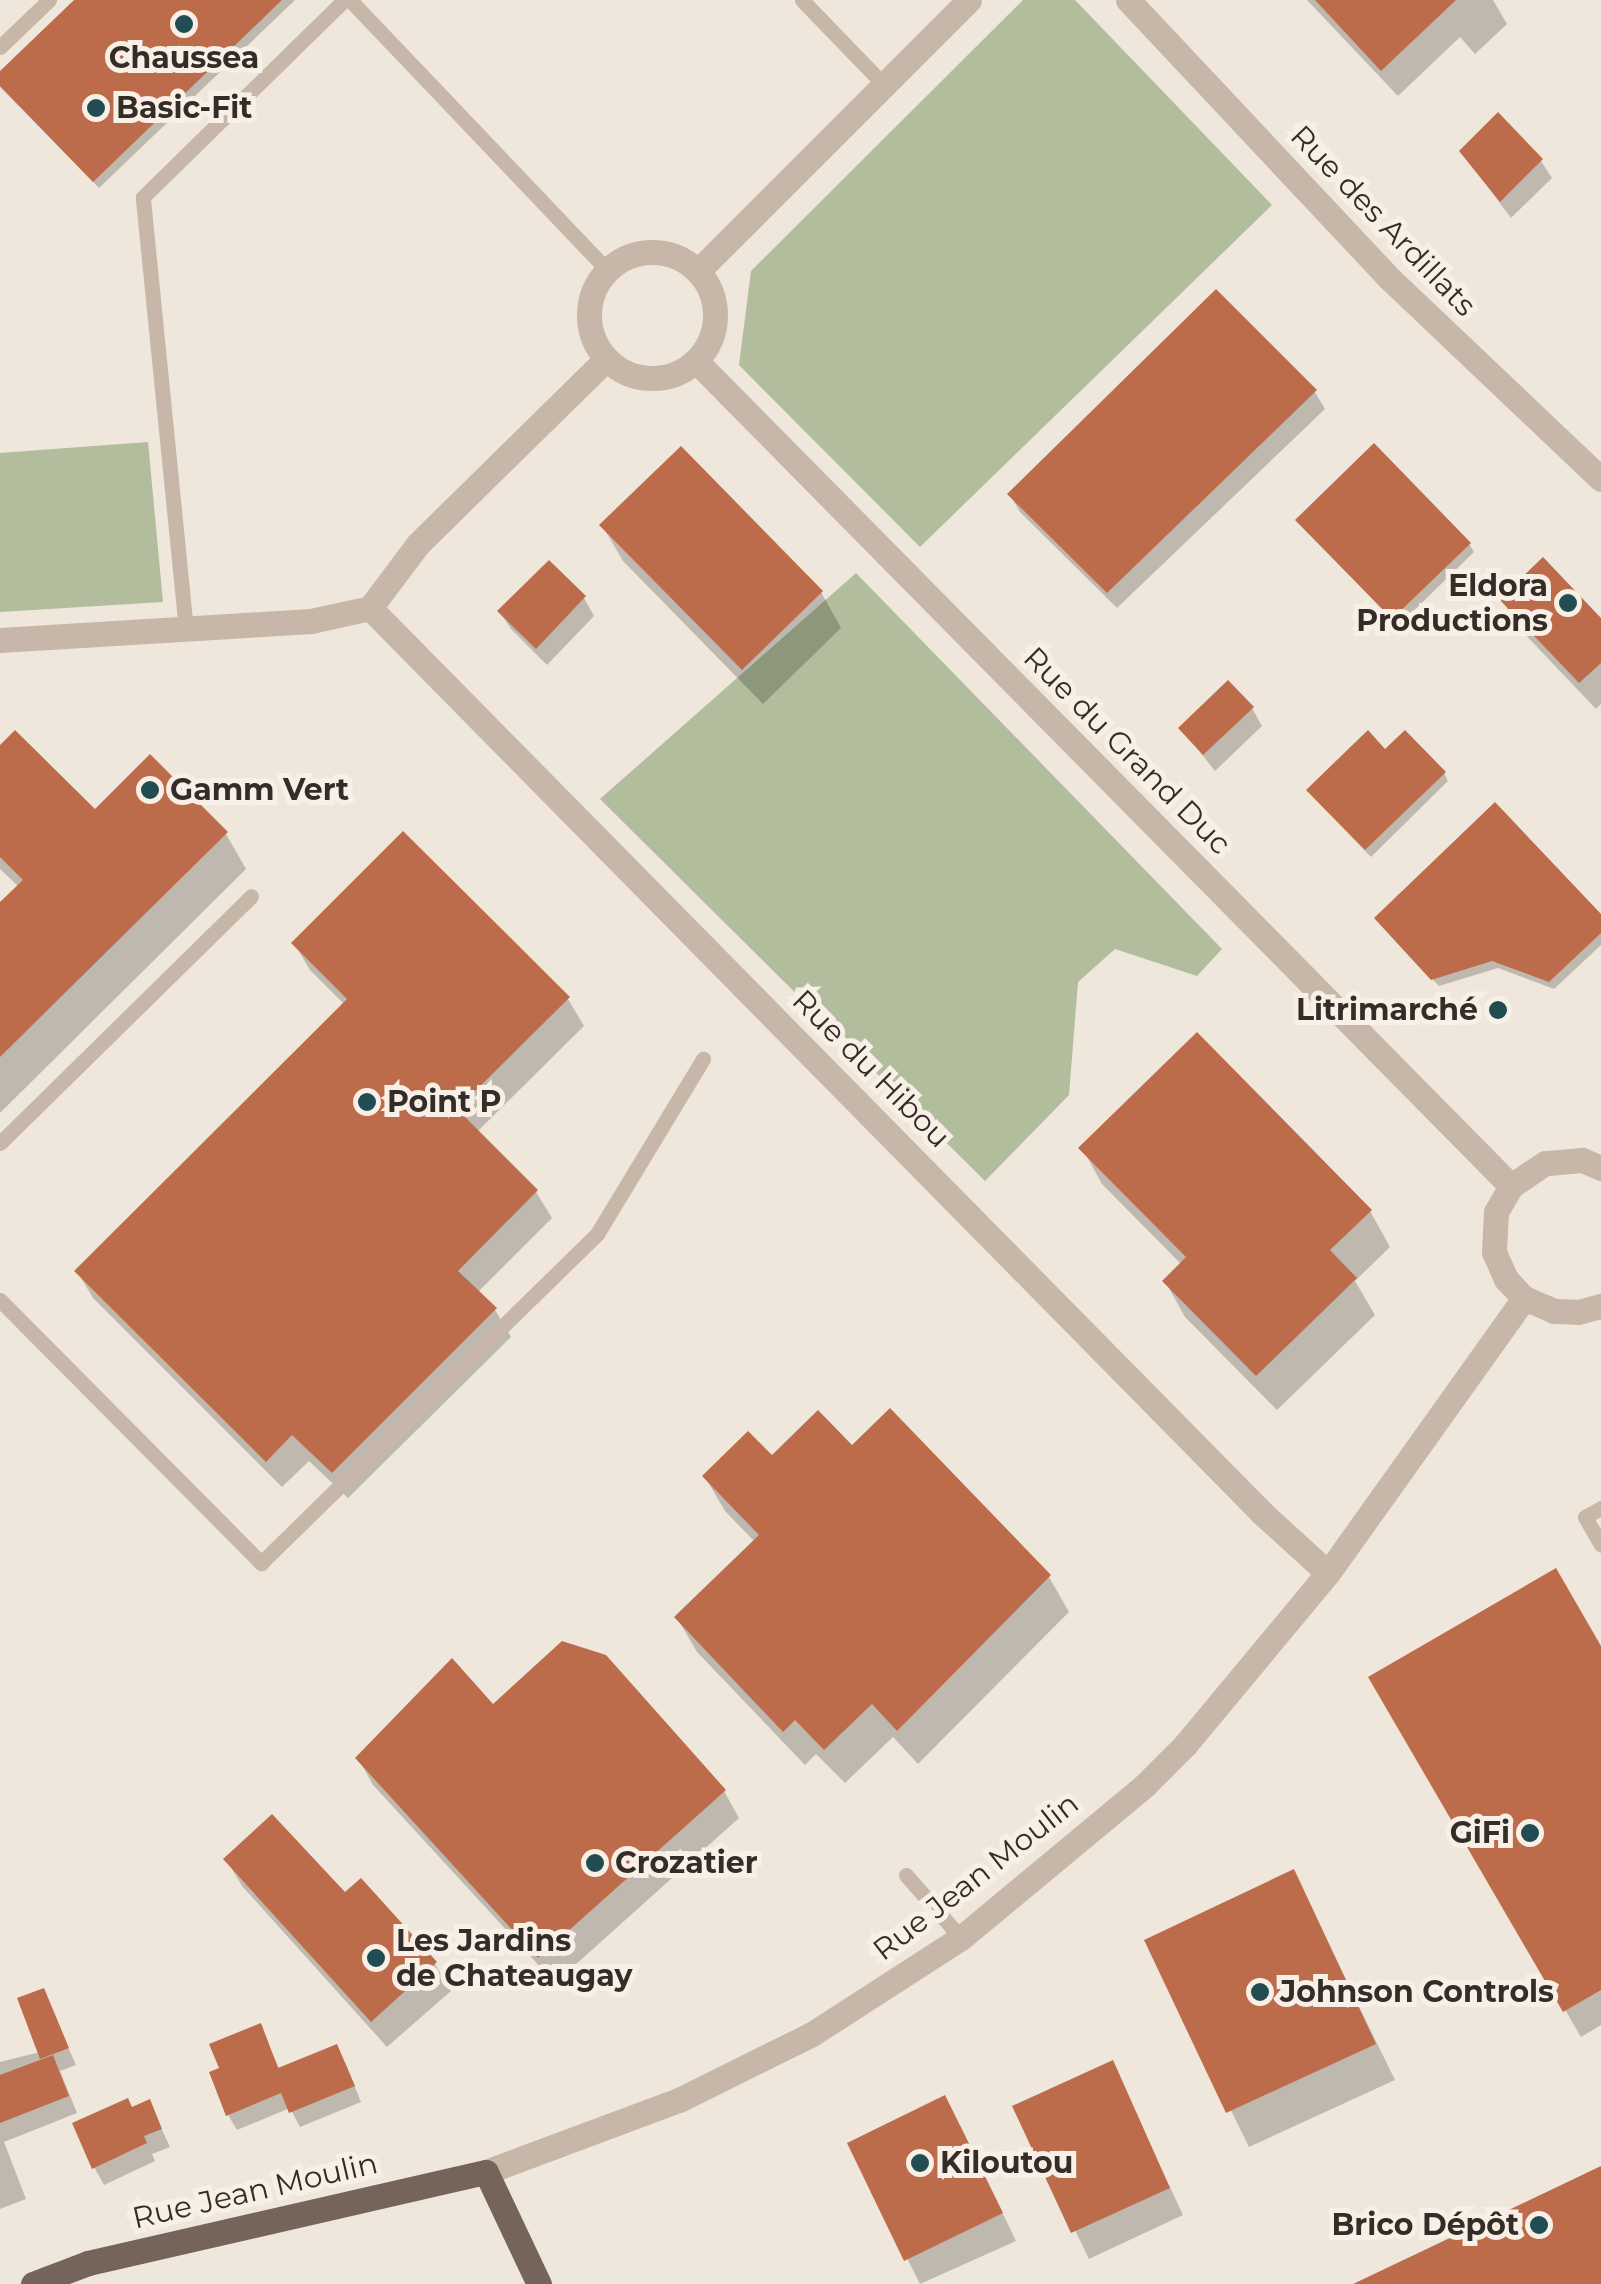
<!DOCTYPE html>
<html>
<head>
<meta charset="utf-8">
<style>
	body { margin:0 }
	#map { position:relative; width:1601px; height:2284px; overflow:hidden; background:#efe7db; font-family:Montserrat,sans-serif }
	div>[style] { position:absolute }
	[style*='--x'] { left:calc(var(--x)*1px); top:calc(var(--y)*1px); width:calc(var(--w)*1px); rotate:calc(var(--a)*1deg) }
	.green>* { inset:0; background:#b1bd9c }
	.shadow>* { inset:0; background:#0003 }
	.building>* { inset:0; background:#bd6c4b }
	.lane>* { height:15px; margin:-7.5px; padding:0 7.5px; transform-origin:7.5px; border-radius:7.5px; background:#c7b7a8 }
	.street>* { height:25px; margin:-12.5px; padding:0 12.5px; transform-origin:12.5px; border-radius:12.5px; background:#c7b7a8 }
	.street>.ring { margin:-12.5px; padding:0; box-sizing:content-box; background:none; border:25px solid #c7b7a8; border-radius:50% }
	.primary>* { height:25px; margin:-12.5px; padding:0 12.5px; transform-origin:12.5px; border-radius:12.5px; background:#756459 }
	.dots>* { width:28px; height:28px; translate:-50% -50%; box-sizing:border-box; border:5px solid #f8f0e6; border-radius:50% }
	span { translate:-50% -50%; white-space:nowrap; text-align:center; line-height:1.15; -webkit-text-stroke:10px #f8f0e6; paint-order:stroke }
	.poi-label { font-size:30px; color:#342c27; font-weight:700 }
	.left { translate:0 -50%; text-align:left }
	.right { translate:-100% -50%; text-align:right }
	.street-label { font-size:30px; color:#342c27 }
</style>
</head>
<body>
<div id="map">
	<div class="green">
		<i style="clip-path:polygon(1023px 0,1075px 0,1272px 205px,920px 547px,739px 365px,751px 271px)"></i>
		<i style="clip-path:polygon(148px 442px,163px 602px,0 612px,0 453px)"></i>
		<i style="clip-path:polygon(856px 573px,1222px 949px,1197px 976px,1115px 949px,1078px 982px,1069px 1095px,985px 1181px,600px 799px)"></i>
	</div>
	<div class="shadow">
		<i style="clip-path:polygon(78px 0,295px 0,99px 188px,0 87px,0 75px)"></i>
		<i style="clip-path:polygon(1307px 0,1493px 0,1507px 24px,1475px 54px,1460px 37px,1398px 96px)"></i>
		<i style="clip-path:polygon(1498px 116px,1541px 161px,1552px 178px,1511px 218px,1462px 152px)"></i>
		<i style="clip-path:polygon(1315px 392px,1325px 409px,1117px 608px,1020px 512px,1010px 495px)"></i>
		<i style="clip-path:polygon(1298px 520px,1469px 544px,1474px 552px,1398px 626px)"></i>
		<i style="clip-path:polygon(602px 525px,821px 592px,841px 628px,763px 704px,623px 561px)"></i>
		<i style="clip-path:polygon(584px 598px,594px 616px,547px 665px,511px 629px,500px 612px)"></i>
		<i style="clip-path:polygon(1502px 599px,1601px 622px,1601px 704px,1596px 709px,1517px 626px)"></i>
		<i style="clip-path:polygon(1252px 708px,1262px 726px,1215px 771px,1181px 728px)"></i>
		<i style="clip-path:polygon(0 748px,95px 813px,226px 834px,246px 869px,0 1113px,0 906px,19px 887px,0 869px)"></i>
		<i style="clip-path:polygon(1444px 773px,1448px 781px,1371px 857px,1314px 798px)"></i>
		<i style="clip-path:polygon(403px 834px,568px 999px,584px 1026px,477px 1132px,536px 1192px,552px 1218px,477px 1293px,495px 1310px,511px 1337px,348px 1498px,309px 1461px,282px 1487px,93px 1298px,77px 1271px,345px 1005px,310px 970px,294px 943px)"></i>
		<i style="clip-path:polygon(1601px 918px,1601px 945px,1554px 989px,1498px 968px,1439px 986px,1382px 926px)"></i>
		<i style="clip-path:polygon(1082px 1148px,1370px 1211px,1390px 1247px,1355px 1281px,1375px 1315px,1277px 1410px,1185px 1317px,1165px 1281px,1182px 1265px,1102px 1184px)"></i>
		<i style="clip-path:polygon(852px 1448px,1049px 1577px,1069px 1612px,918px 1764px,893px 1737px,845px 1783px,816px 1754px,805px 1765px,697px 1652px,677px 1618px,755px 1542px,725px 1511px,705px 1477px,772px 1458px)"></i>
		<i style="clip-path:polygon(1601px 1651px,1601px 2025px,1581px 2037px,1371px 1678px)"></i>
		<i style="clip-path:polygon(493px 1707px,724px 1791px,739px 1818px,555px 1983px,373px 1785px,358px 1758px)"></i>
		<i style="clip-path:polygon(226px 1859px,345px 1896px,361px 1882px,435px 1964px,451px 1991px,387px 2047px,242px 1886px)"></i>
		<i style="clip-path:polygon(1293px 1872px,1395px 2080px,1249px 2147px,1148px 1941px)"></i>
		<i style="clip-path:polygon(43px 1991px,76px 2065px,60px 2071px,77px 2113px,4px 2142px,26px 2199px,0 2209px,0 2062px,40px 2052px)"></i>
		<i style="clip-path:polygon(260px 2026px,280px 2070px,345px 2062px,361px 2102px,300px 2127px,290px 2108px,237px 2130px,228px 2115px,222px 2069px)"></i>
		<i style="clip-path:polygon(1112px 2063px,1183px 2215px,1089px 2259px,1015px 2107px)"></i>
		<i style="clip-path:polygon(149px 2102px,170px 2147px,152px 2154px,155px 2161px,104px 2185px,94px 2167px,132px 2110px)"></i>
		<i style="clip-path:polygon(960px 2125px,1016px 2241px,920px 2284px,850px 2145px)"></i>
	</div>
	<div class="building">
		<i style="clip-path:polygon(74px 0,282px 0,93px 182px,0 86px,0 71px)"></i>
		<i style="clip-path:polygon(1315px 0,1456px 0,1381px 71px)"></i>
		<i style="clip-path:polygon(1498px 112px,1543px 159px,1500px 202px,1459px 151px)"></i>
		<i style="clip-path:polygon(1216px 289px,1317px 390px,1107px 593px,1007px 494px)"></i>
		<i style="clip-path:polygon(1374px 443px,1471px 543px,1392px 619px,1295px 520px)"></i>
		<i style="clip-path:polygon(681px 446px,823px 591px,742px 670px,599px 525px)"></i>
		<i style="clip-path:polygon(1543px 557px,1601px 618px,1601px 663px,1579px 683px,1499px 599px)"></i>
		<i style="clip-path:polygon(549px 560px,586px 596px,536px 649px,497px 611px)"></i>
		<i style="clip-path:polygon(1228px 680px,1254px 707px,1203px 755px,1178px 728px)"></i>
		<i style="clip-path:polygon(15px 730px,95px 809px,150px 754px,228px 832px,0 1057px,0 902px,23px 880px,0 857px,0 745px)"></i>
		<i style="clip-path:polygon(1368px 730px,1385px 749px,1405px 730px,1446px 772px,1365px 850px,1306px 790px)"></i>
		<i style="clip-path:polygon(1495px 802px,1601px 914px,1601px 933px,1549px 982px,1492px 961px,1431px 980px,1374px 918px)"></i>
		<i style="clip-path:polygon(403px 831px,570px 997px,457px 1109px,538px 1190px,458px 1271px,497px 1308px,332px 1473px,292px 1435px,266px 1462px,74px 1271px,347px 999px,291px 943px)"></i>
		<i style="clip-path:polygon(1197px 1032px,1372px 1210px,1330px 1250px,1357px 1278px,1256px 1376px,1162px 1281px,1186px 1257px,1078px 1148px)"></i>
		<i style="clip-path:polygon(890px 1408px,1051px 1575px,897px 1731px,872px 1704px,824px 1750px,795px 1720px,783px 1732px,674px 1617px,759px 1535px,702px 1476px,748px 1431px,772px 1455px,818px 1410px,852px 1445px)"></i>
		<i style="clip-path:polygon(1556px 1568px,1601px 1646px,1601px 1990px,1563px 2012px,1368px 1677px)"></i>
		<i style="clip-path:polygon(562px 1641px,606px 1655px,726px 1790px,538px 1958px,355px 1758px,452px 1658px,493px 1704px)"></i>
		<i style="clip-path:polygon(272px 1814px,345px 1892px,361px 1878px,437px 1962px,371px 2022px,223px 1859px)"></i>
		<i style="clip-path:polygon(1294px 1869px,1376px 2044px,1226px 2113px,1144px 1940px)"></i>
		<i style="clip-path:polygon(44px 1988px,69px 2048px,40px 2059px,17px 1998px)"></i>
		<i style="clip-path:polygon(261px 2023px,278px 2068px,337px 2044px,355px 2086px,289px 2113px,281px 2093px,226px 2116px,209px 2072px,219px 2068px,209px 2044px)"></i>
		<i style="clip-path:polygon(53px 2055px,69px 2096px,0 2123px,0 2075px)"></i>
		<i style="clip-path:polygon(1113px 2060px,1170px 2188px,1071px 2233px,1012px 2106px)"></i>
		<i style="clip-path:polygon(945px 2095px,1003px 2213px,904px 2261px,847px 2143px)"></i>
		<i style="clip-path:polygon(128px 2098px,132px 2107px,150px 2099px,162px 2129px,144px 2136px,147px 2143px,92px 2169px,72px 2123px)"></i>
		<i style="clip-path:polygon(1601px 2166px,1601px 2284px,1353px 2284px)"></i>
	</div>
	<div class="lane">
		<i style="--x:350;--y:0;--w:373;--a:46.4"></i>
		<i style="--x:802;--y:0;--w:118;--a:46"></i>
		<i style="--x:0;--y:47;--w:68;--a:-43.8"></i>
		<i style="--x:186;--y:630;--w:435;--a:-95.7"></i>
		<i style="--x:143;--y:197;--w:281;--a:-44.4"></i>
		<i style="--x:0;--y:1143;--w:352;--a:-44.5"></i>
		<i style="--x:0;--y:1300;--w:371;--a:45.2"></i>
		<i style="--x:261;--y:1563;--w:470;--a:-44.4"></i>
		<i style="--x:597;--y:1234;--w:205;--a:-58.8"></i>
		<i style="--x:1601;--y:1508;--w:18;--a:151"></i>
		<i style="--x:1585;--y:1517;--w:32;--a:60"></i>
		<i style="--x:906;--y:1875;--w:84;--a:48.9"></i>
	</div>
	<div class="street">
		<i style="--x:1128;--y:0;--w:381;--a:46.8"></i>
		<i style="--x:1389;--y:278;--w:292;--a:43.5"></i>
		<i class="ring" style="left:589px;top:252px;width:101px;height:101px"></i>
		<i style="--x:698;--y:271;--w:383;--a:-45"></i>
		<i style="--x:696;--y:361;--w:1160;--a:45.35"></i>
		<i style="--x:370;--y:608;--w:1271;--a:45.41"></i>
		<i style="--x:1262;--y:1513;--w:89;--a:42.3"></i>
		<i style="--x:370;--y:608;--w:80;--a:-53.1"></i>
		<i style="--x:418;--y:544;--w:264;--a:-44.5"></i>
		<i style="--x:0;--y:640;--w:312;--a:-3.5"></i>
		<i style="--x:311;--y:621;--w:60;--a:-12.4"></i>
		<i style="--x:1601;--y:1168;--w:21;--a:-157"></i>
		<i style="--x:1582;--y:1160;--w:37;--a:175"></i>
		<i style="--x:1545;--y:1163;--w:41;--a:145.9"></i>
		<i style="--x:1511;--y:1186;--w:30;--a:120"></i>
		<i style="--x:1496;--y:1212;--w:40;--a:92.9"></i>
		<i style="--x:1494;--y:1252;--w:30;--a:66"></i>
		<i style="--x:1506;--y:1279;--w:26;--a:47"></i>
		<i style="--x:1524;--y:1298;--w:33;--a:23"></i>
		<i style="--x:1554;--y:1311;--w:24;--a:2"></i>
		<i style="--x:1578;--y:1312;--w:24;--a:-15"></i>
		<i style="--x:486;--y:2172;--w:206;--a:-20.5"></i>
		<i style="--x:679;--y:2100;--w:148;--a:-26.4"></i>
		<i style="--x:812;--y:2034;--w:177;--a:-32.8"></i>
		<i style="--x:961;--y:1938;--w:238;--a:-39.7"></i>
		<i style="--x:1144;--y:1786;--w:58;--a:-45"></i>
		<i style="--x:1185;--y:1745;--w:224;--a:-50.3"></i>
		<i style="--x:1328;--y:1573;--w:338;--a:-54.5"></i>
	</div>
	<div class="primary">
		<i style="--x:33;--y:2284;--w:59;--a:-20.9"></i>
		<i style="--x:88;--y:2263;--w:408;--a:-12.9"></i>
		<i style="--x:486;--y:2172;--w:124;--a:64.7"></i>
	</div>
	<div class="dots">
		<i style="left:184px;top:24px;background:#204c52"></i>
		<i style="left:96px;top:108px;background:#204c52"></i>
		<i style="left:1568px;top:603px;background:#204c52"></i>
		<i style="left:150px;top:790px;background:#204c52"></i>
		<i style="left:1498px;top:1010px;background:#204c52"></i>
		<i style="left:367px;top:1102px;background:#204c52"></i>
		<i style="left:1530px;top:1833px;background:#204c52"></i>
		<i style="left:595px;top:1863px;background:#204c52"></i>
		<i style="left:376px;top:1958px;background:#204c52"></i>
		<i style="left:1260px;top:1992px;background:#204c52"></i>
		<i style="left:920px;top:2163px;background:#204c52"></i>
		<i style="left:1539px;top:2225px;background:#204c52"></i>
	</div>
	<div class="poi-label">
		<span style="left:184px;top:58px">Chaussea</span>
		<span class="left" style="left:116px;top:108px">Basic-Fit</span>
		<span class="right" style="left:1548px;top:603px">Eldora<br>Productions</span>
		<span class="left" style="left:170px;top:790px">Gamm Vert</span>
		<span class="right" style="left:1478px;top:1010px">Litrimarché</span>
		<span class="left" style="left:387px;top:1102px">Point P</span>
		<span class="right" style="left:1510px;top:1833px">GiFi</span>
		<span class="left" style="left:615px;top:1863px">Crozatier</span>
		<span class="left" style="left:396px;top:1958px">Les Jardins<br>de Chateaugay</span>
		<span class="left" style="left:1280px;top:1992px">Johnson Controls</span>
		<span class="left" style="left:940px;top:2163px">Kiloutou</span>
		<span class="right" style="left:1519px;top:2225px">Brico Dépôt</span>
	</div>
	<div class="street-label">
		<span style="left:1383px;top:221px;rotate:46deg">Rue des Ardillats</span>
		<span style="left:1127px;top:751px;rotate:45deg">Rue du Grand Duc</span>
		<span style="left:871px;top:1069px;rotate:45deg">Rue du Hibou</span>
		<span style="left:976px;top:1877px;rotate:-38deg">Rue Jean Moulin</span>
		<span style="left:255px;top:2191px;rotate:-13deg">Rue Jean Moulin</span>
	</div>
</div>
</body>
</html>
